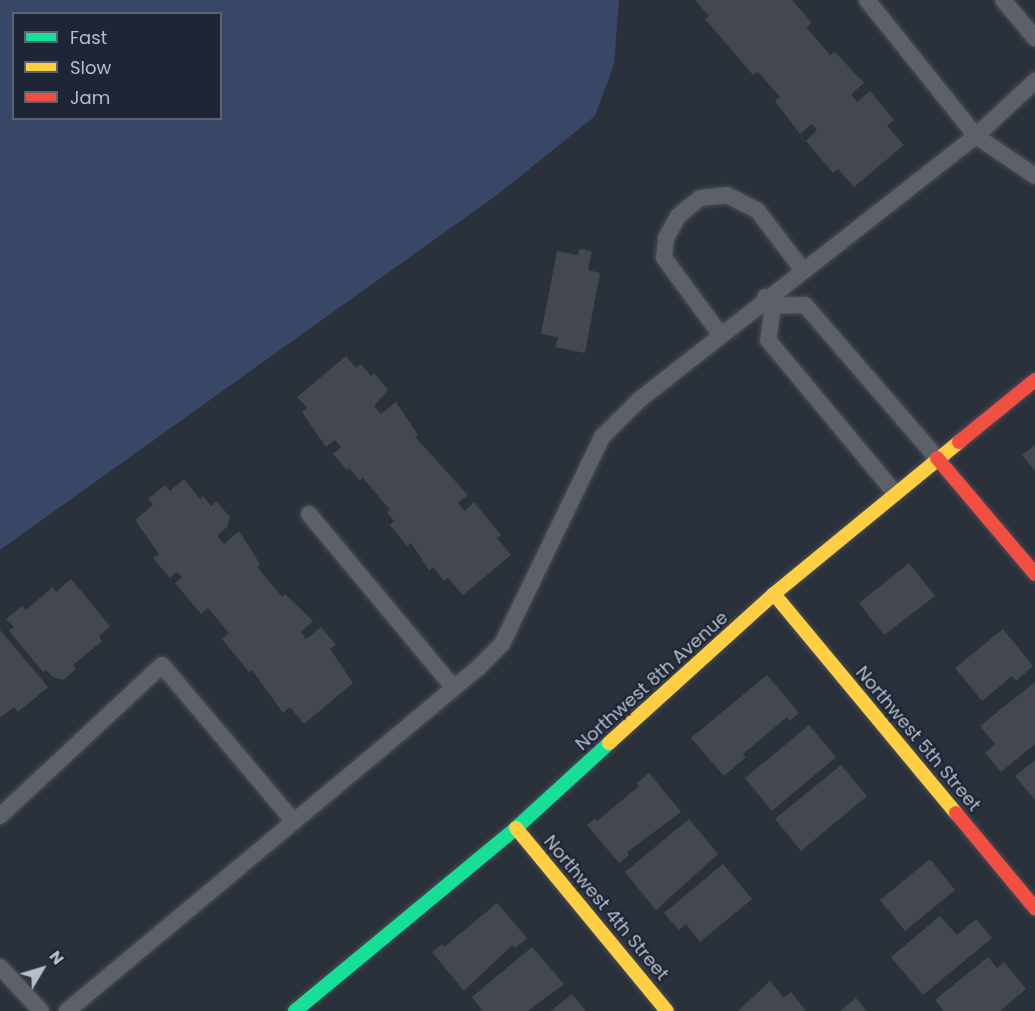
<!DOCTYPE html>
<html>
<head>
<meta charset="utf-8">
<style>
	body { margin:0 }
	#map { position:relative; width:1035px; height:1011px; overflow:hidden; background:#2b313b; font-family:Poppins,sans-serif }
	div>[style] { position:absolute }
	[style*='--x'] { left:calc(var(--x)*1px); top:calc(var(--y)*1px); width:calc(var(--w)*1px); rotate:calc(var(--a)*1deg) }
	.water>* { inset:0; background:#374765 }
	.building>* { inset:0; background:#434850 }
	.roads { filter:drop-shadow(0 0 2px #494d55) drop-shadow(0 0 2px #494d55) }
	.lane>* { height:16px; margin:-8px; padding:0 8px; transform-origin:8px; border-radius:8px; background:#5c6068 }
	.fast>* { height:14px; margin:-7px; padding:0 7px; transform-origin:7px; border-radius:7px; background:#16e098 }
	.slow>* { height:14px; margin:-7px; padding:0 7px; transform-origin:7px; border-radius:7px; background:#ffcf43 }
	.jam>* { height:14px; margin:-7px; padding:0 7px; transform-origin:7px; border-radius:7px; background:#f24e42 }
	span { translate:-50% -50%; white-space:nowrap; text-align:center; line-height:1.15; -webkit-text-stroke:4.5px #1e2636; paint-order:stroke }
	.street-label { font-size:18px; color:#b6bdcb }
	.legend { position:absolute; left:12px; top:12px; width:210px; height:108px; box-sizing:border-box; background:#1e2636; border:2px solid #5b6272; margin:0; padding:8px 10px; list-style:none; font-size:18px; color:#b6bdcb }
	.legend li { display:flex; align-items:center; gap:12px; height:30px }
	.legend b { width:30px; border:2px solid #5b6272 }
	.north { position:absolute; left:12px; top:939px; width:60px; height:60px; -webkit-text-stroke:4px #1e2636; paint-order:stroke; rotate:52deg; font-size:16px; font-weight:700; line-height:24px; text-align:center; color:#b6bdcb }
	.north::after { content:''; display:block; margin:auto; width:21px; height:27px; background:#b6bdcb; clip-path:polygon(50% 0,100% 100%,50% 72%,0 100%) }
</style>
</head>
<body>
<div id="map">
	<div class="water">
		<i style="clip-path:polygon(evenodd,0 0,619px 0,614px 64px,595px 116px,497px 195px,0 550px,0 0,14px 14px,220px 14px,220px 118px,14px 118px,14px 14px)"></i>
	</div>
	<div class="building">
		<i style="clip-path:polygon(695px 0,792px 0,812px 23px,806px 27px,830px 55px,835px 52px,864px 83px,851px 94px,857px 102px,870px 91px,894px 120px,887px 126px,904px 145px,854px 187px,838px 169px,833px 173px,806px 141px,817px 130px,812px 124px,800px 134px,775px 101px,780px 97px,758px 72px,753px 75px,705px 19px,709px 16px)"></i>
		<i style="clip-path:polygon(579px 249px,592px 251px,588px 270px,600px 273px,585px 353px,555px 347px,558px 337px,541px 334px,557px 251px,578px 255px)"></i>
		<i style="clip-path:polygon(346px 356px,356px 368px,361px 364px,371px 376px,374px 373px,388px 390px,374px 406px,381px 414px,396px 402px,418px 435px,415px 437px,468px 495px,458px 503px,465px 511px,474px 502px,501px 535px,497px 538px,511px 555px,463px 595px,448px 578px,444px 581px,433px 567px,429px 570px,411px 543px,407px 546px,390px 525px,394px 521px,387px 512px,390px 510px,363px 478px,360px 481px,349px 468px,347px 470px,333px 454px,341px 447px,335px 440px,326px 447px,302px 412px,307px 408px,297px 397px)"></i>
		<i style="clip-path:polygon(1035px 445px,1035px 471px,1022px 455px)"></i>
		<i style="clip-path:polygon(184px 479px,200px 499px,203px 496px,211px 506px,216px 501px,230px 517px,227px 527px,217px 536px,224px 544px,239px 531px,260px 564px,257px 567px,282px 597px,285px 594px,313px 621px,301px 632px,306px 639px,321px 627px,336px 645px,330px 649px,353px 683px,304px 724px,290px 707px,283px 713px,252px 670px,249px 672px,222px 639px,229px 633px,208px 608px,201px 614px,175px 583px,182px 577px,177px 572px,170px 578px,153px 558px,159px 554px,135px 520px,153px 505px,148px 499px,165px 485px,170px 491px)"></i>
		<i style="clip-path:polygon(909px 563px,935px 596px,884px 635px,859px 603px)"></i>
		<i style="clip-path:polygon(71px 579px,110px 626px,99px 636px,102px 641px,73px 665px,76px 669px,63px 680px,53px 677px,46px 670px,43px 672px,9px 631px,14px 627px,6px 619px,22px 606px,26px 610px,53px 587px,56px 592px)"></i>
		<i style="clip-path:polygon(1003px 629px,1033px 666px,1016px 681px,1012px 676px,982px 701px,955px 668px)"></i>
		<i style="clip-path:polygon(0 630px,48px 687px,18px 712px,14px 707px,0 718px)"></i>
		<i style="clip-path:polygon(767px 675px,799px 713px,790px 721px,787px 717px,743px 754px,746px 757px,724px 776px,691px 738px)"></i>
		<i style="clip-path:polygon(1035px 682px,1035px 744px,1001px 772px,985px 753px,995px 744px,980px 726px)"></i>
		<i style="clip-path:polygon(809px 725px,836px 757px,772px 811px,745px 778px)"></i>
		<i style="clip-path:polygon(1035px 760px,1035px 800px,1015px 776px)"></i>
		<i style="clip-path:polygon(841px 765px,867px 796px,801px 851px,775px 819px)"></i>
		<i style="clip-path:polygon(649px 773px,681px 812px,627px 852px,629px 855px,619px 863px,587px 825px,595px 819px,597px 821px,639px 786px,637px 783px)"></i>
		<i style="clip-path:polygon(689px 819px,718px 854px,656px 910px,625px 872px)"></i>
		<i style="clip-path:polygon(930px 859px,955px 890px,905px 931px,880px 900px)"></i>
		<i style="clip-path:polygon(723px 864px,752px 899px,700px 942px,686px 924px,679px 930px,664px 913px)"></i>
		<i style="clip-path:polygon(497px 903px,527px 938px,515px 948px,512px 945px,464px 991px,432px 952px,442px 944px,444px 947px)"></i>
		<i style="clip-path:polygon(940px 916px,957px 935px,976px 919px,992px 938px,923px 995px,891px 957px)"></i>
		<i style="clip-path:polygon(532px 947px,564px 984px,528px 1011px,483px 1011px,472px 997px)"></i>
		<i style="clip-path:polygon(988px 957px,997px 968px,1004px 962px,1026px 989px,1000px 1011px,944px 1011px,935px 1000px)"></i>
		<i style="clip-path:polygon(770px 981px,784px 998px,791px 992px,806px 1011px,738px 1011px)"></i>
		<i style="clip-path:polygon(572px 994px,586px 1011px,551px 1011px)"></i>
		<i style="clip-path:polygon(856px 998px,867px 1011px,840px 1011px)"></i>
	</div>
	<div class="roads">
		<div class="lane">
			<i style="--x:867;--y:0;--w:174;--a:51.3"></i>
			<i style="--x:976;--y:136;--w:71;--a:34.1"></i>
			<i style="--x:1003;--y:0;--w:50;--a:49.9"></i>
			<i style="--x:765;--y:297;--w:12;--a:48"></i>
			<i style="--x:773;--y:306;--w:34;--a:98"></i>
			<i style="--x:768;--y:340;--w:199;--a:50.3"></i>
			<i style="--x:773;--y:306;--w:32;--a:-2"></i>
			<i style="--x:805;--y:305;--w:202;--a:49.2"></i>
			<i style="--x:720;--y:334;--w:94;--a:-126.4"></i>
			<i style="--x:664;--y:258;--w:20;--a:-84"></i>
			<i style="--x:666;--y:238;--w:25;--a:-61"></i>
			<i style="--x:678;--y:216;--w:28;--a:-39"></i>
			<i style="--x:700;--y:198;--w:27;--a:-6"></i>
			<i style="--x:727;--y:195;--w:34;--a:27"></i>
			<i style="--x:757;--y:210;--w:74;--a:52.7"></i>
			<i style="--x:309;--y:514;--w:226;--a:50.2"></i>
			<i style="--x:0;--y:816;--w:221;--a:-43"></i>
			<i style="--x:162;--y:665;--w:205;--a:49.9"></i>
			<i style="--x:0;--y:967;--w:60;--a:47"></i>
			<i style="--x:67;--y:1011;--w:535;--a:-39.85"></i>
			<i style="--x:478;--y:668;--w:34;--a:-45"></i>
			<i style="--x:502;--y:644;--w:230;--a:-64.2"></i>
			<i style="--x:602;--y:437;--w:52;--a:-45"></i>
			<i style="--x:639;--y:400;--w:428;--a:-38.1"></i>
			<i style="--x:976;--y:136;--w:81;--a:-43"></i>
		</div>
		<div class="fast">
			<i style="--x:295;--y:1011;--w:287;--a:-39.6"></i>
			<i style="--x:516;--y:828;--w:126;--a:-42.4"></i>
		</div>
		<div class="slow">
			<i style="--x:774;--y:594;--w:285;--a:50.3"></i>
			<i style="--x:609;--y:743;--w:222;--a:-42.1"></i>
			<i style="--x:774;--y:594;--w:239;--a:-39.4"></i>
			<i style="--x:516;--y:828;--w:237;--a:50.5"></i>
		</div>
		<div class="jam">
			<i style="--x:959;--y:442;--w:98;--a:-39.2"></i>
			<i style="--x:937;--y:458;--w:152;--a:49.8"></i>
			<i style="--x:956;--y:813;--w:124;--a:50.3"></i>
		</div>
	</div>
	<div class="street-label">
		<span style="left:652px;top:681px;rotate:-42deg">Northwest 8th Avenue</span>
		<span style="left:918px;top:739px;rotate:50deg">Northwest 5th Street</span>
		<span style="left:606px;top:908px;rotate:50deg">Northwest 4th Street</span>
	</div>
	<ul class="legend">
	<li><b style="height:8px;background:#16e098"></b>Fast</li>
	<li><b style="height:8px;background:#ffcf43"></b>Slow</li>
	<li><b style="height:8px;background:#f24e42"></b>Jam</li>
	</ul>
	<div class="north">N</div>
</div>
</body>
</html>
